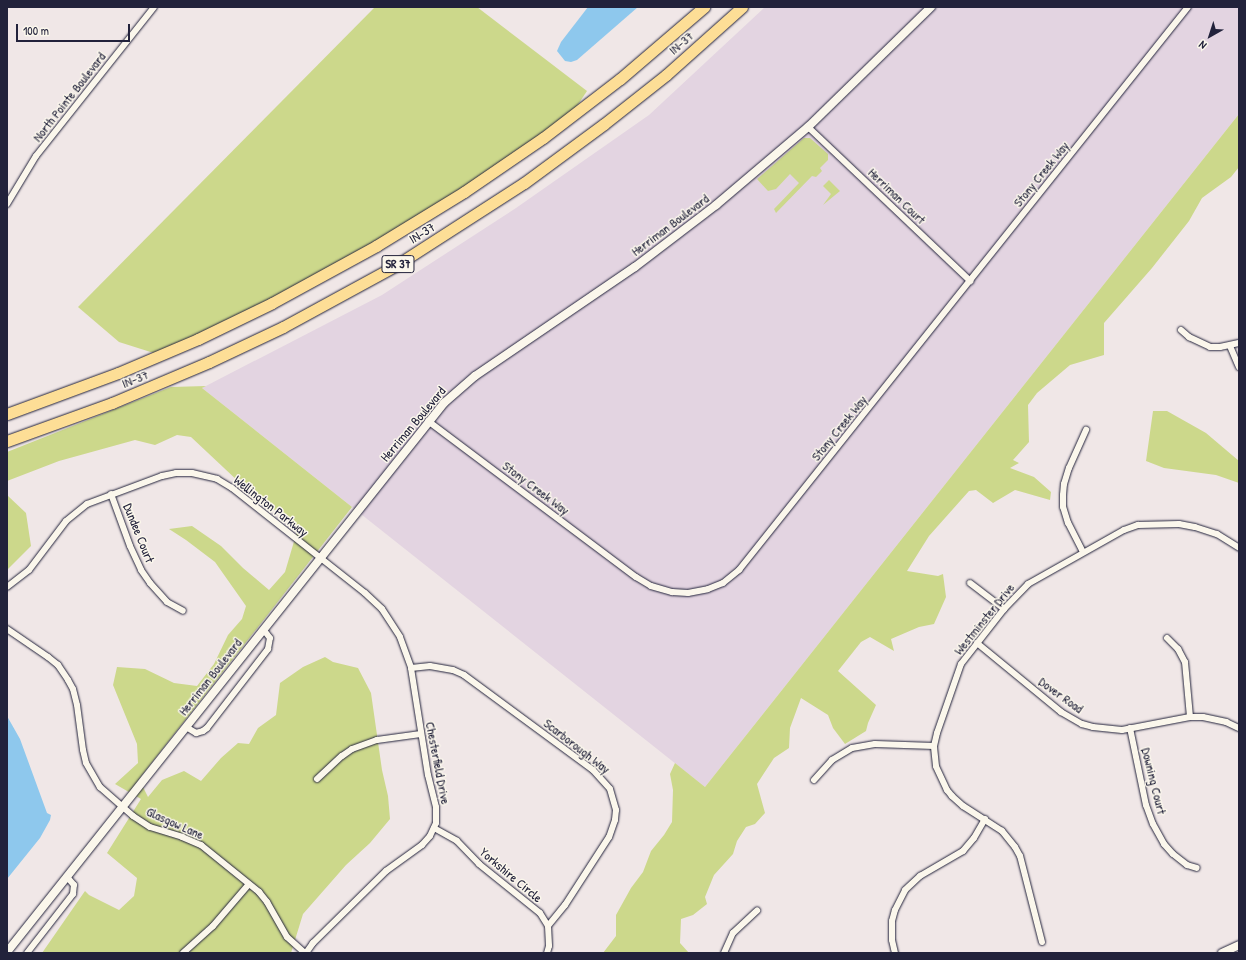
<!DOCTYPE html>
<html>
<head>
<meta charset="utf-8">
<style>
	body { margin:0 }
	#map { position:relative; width:1246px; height:960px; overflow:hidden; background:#f0e7e7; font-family:"Patrick Hand",sans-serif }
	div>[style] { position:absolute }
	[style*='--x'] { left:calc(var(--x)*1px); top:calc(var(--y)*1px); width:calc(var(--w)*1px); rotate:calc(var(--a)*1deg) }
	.built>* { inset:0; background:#e3d4e1 }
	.green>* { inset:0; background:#ccd88b }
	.water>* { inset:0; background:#8ec8ed }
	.roads { filter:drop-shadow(0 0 1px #22223b) drop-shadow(0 0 1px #22223b) }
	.street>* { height:6px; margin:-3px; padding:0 3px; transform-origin:3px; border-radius:3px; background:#fbf7ec }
	.secondary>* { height:8px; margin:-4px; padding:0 4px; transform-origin:4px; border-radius:4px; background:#fbf7ec }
	.highway>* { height:11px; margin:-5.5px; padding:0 5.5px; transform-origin:5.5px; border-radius:5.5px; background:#fdde96 }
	span { translate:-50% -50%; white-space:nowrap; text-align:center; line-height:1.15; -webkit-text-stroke:3px #fbf7ec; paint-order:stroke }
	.shield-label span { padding:1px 3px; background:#fbf7ec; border:1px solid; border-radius:3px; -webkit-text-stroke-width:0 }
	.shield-label { font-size:12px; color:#22223b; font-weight:700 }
	.street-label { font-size:13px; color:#22223b }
	.frame { position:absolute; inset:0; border:8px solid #22223b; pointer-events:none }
	.north { position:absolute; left:1190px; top:16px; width:40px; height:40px; -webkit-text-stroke:3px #fbf7ec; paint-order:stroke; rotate:219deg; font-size:11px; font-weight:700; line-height:16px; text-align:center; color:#22223b }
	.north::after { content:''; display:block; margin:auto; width:14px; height:18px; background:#22223b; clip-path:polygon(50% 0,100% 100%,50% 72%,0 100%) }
	.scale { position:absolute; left:16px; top:24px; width:114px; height:18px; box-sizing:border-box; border:2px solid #22223b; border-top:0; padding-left:5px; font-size:12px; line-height:14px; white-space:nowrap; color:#22223b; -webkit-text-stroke:3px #fbf7ec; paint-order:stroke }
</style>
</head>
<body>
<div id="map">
	<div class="built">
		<i style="clip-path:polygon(765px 7px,1239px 7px,1239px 114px,705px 787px,202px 388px,382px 295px,516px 208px,649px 115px)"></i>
	</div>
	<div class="green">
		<i style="clip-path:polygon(375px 7px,477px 7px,587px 91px,569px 118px,363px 253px,160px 355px,119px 342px,78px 307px)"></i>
		<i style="clip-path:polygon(1239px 114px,1239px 167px,1231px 177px,1202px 198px,1189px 221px,1152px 268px,1104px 323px,1104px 355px,1070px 365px,1037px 393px,1028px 405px,1029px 442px,1013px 460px,1019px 463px,1010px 468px,1034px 477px,1051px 492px,1050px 500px,1015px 490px,993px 503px,976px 490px,969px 491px,929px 536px,907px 571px,938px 576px,943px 574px,946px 597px,934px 624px,919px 627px,891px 639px,894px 651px,870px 637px,861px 642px,838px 671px,876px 705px,868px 723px,866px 731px,845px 744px,833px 728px,828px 715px,801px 698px,790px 728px,789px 748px,774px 758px,757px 784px,765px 813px,755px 824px,746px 827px,737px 841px,733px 854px,714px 875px,705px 897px,707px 904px,693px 915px,681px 919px,680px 943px,689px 953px,603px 953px,616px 936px,616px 915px,631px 888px,643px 872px,651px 851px,664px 835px,672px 822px,673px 790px,670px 774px,675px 763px,705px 787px)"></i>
		<i style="clip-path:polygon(804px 138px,810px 138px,828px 154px,828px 160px,820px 168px,822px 171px,816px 177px,812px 176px,776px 213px,774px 209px,799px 183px,790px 174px,776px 189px,768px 191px,757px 179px)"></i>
		<i style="clip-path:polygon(829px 180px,840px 191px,823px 205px,831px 194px,823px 186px)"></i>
		<i style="clip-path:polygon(206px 386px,202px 388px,352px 507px,139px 779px,148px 797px,162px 780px,184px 771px,201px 781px,221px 758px,238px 743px,249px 744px,258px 728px,276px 715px,280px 683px,303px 667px,325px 657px,333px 662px,358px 668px,371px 693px,382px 770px,388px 796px,390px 819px,370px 843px,346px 865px,303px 914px,291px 953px,42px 953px,85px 891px,89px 895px,119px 910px,134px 896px,137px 878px,107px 853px,141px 799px,115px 784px,138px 763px,137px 744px,113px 685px,117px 667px,145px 669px,174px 683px,197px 686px,214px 664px,228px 635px,242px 619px,246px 606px,215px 562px,186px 540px,169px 529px,192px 526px,221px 546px,243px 568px,269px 590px,285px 572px,298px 528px,240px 483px,191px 437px,177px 435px,155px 445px,135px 440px,59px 461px,7px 481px,7px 452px,171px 387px)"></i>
		<i style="clip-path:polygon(1153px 411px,1167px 411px,1206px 433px,1239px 461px,1239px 483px,1216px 475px,1164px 468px,1146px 461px)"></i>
		<i style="clip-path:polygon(7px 495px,26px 513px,31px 546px,7px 570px)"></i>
	</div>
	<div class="water">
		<i style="clip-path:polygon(588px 7px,638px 7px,577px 60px,571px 62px,565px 61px,557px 51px,561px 42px)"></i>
		<i style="clip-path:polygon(7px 716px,20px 739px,47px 813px,51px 815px,50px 820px,40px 838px,7px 879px)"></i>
	</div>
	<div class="roads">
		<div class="street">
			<i style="--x:808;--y:127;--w:224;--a:43.5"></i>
			<i style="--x:7;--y:204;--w:56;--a:-58.9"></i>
			<i style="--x:36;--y:156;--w:190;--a:-51.6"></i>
			<i style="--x:1181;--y:330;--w:11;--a:41"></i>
			<i style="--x:1189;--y:337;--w:23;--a:25"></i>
			<i style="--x:1210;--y:347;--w:10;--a:0"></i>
			<i style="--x:1220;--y:347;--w:19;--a:-12"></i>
			<i style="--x:1230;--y:346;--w:23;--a:67"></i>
			<i style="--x:428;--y:421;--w:260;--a:36.9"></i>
			<i style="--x:636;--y:577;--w:17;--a:31"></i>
			<i style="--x:651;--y:586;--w:22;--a:16"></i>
			<i style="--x:672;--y:592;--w:16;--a:4"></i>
			<i style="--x:688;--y:593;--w:20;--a:-11"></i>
			<i style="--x:708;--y:589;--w:16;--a:-22"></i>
			<i style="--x:723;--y:583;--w:21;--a:-39"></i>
			<i style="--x:739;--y:570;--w:720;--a:-51.43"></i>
			<i style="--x:111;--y:494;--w:55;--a:69.9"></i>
			<i style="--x:130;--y:546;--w:26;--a:65"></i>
			<i style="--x:141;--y:570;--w:16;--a:55"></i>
			<i style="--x:150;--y:583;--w:25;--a:48"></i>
			<i style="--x:167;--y:602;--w:18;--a:29"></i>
			<i style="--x:1083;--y:552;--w:33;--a:-117"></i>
			<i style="--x:1068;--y:523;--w:17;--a:-107"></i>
			<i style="--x:1063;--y:507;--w:12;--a:-90"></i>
			<i style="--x:1063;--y:495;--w:11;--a:-85"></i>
			<i style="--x:1064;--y:484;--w:17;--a:-73"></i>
			<i style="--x:1069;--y:468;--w:42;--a:-65.9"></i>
			<i style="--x:970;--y:583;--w:43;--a:37.4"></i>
			<i style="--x:7;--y:587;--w:28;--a:-38"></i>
			<i style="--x:29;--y:570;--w:61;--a:-52.9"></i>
			<i style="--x:66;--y:521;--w:27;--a:-39"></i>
			<i style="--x:87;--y:504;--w:80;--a:-20.5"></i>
			<i style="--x:162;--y:476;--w:14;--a:-12"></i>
			<i style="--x:176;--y:473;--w:16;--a:0"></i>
			<i style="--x:192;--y:473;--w:26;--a:13"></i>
			<i style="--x:217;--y:479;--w:17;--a:31"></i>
			<i style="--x:232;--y:488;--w:169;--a:38.3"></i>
			<i style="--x:365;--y:593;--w:23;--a:43"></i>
			<i style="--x:382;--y:609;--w:33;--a:57"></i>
			<i style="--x:400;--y:637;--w:33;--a:70"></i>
			<i style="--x:411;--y:668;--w:108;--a:81"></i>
			<i style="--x:428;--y:775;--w:33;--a:76"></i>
			<i style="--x:436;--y:807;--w:16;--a:90"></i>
			<i style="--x:436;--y:823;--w:14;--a:115"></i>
			<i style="--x:430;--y:836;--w:12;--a:132"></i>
			<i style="--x:422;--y:845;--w:44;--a:144.2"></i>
			<i style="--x:386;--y:871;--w:103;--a:135.4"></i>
			<i style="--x:313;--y:943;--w:12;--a:125"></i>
			<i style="--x:7;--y:629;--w:50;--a:34.3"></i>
			<i style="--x:48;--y:657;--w:13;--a:39"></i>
			<i style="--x:58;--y:665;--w:18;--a:56"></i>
			<i style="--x:68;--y:680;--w:10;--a:61"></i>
			<i style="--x:73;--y:689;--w:16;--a:76"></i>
			<i style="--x:77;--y:705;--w:45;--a:82.4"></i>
			<i style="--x:83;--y:750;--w:13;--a:77"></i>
			<i style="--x:86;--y:763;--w:28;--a:60"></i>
			<i style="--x:100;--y:787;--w:44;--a:41.3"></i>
			<i style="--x:133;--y:816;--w:20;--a:33"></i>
			<i style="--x:150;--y:827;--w:34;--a:17"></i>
			<i style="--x:182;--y:837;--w:21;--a:23"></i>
			<i style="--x:201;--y:845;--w:75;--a:39"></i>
			<i style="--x:259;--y:892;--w:13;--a:51"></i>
			<i style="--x:267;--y:902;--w:40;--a:60.3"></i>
			<i style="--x:287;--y:937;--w:24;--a:42"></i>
			<i style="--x:1167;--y:638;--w:16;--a:45"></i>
			<i style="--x:1178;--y:649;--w:15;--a:62"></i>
			<i style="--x:1185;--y:662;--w:55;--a:84.8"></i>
			<i style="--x:977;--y:643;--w:109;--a:39.4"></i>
			<i style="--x:1061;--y:712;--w:24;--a:30"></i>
			<i style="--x:1082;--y:724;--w:11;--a:15"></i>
			<i style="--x:1093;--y:727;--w:29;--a:6"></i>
			<i style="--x:1122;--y:730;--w:69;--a:-10.8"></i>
			<i style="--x:1190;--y:717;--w:13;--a:0"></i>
			<i style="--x:1203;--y:717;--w:24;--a:12"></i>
			<i style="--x:1226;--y:722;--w:14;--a:25"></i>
			<i style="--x:411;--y:668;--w:19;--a:-6"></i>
			<i style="--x:430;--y:666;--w:23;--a:10"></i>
			<i style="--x:453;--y:670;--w:12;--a:24"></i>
			<i style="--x:464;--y:675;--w:160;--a:36.4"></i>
			<i style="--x:593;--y:770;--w:25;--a:48"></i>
			<i style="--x:610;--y:789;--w:22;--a:74"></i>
			<i style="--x:616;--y:810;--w:10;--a:96"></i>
			<i style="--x:615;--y:820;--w:18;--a:109"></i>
			<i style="--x:609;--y:837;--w:81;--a:122.9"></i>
			<i style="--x:565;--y:905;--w:27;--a:129"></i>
			<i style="--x:186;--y:727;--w:12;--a:31"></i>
			<i style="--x:196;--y:733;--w:7;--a:-16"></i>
			<i style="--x:203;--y:731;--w:5;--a:-37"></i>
			<i style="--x:207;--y:728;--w:100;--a:-52.3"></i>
			<i style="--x:268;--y:649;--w:11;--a:-80"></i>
			<i style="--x:270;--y:638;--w:11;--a:-128"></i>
			<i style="--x:1130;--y:728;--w:79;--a:78.3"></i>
			<i style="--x:1146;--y:805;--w:20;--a:70"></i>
			<i style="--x:1153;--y:824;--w:23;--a:61"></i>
			<i style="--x:1164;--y:844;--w:13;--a:48"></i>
			<i style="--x:1173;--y:854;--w:18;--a:38"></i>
			<i style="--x:1187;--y:865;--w:10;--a:17"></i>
			<i style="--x:317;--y:779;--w:34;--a:-43"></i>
			<i style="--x:342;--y:756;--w:12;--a:-35"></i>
			<i style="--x:352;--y:749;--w:27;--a:-20"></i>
			<i style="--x:377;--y:740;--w:44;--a:-7.8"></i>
			<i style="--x:814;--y:780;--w:27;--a:-48"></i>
			<i style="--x:832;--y:760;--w:23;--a:-31"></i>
			<i style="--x:852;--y:748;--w:23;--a:-10"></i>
			<i style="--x:875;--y:744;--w:59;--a:1.9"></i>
			<i style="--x:434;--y:828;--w:26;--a:29"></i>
			<i style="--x:457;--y:841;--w:32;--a:46"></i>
			<i style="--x:479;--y:864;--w:78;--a:38.8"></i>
			<i style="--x:540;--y:913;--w:15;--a:58"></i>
			<i style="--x:548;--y:926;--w:20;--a:87"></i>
			<i style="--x:549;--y:946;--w:7;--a:106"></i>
			<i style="--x:1042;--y:942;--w:89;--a:-104.3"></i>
			<i style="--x:1020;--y:856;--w:10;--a:-119"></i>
			<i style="--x:1015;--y:847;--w:21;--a:-129"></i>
			<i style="--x:1002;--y:831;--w:46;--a:-147.3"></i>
			<i style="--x:963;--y:806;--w:15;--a:-138"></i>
			<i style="--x:952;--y:796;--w:8;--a:-130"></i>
			<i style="--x:947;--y:790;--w:26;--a:-115"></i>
			<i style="--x:936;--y:766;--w:20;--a:-96"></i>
			<i style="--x:934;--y:746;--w:13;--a:-77"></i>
			<i style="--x:937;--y:733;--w:73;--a:-70.8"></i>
			<i style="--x:961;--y:664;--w:70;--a:-52"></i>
			<i style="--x:1004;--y:609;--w:35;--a:-46"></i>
			<i style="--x:1028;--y:584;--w:110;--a:-29.4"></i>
			<i style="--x:1124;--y:530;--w:15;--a:-20"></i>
			<i style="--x:1138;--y:525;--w:41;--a:-1.4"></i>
			<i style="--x:1179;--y:524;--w:16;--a:11"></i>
			<i style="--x:1195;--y:527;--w:23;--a:18"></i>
			<i style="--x:1217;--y:534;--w:26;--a:32"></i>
			<i style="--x:27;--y:953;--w:75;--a:-52.1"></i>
			<i style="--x:73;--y:894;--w:9;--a:-84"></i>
			<i style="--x:74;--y:885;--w:11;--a:-131"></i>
			<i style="--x:183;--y:953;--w:40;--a:-42"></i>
			<i style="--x:213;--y:926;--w:55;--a:-49.4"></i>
			<i style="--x:724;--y:953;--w:22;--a:-66"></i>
			<i style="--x:733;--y:933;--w:33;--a:-43"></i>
			<i style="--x:895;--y:953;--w:13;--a:-103"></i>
			<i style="--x:892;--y:940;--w:19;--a:-90"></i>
			<i style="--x:892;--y:921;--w:11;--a:-75"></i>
			<i style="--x:895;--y:910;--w:22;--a:-63"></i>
			<i style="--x:905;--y:890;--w:21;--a:-43"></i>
			<i style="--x:920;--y:876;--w:50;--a:-30.2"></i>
			<i style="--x:963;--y:851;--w:17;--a:-50"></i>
			<i style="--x:974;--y:838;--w:22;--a:-60"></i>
		</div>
		<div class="secondary">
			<i style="--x:7;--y:952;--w:702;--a:-51.48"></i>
			<i style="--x:444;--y:403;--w:41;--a:-41.1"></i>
			<i style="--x:475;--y:376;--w:194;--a:-34.3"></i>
			<i style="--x:635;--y:267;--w:102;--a:-37.4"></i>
			<i style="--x:716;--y:205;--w:121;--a:-40.3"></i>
			<i style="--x:808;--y:127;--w:172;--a:-44.3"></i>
			<i style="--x:1222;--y:953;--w:19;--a:-25"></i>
		</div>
		<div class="highway">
			<i style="--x:7;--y:414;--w:118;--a:-20.3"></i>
			<i style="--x:118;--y:373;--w:87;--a:-23"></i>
			<i style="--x:198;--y:339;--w:82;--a:-25.9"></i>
			<i style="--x:272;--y:303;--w:119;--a:-28.7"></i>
			<i style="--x:376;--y:246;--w:103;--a:-31.5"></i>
			<i style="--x:464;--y:192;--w:96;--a:-34.4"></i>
			<i style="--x:543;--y:138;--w:97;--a:-37.5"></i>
			<i style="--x:620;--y:79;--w:111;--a:-40.6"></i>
			<i style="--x:7;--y:441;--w:112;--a:-19.9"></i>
			<i style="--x:112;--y:403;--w:105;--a:-22.9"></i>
			<i style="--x:209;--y:362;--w:82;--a:-25.3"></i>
			<i style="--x:283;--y:327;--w:128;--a:-28.6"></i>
			<i style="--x:395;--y:266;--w:153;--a:-32.8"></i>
			<i style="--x:524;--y:183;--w:99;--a:-36.4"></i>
			<i style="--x:604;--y:124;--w:79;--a:-38.3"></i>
			<i style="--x:666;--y:75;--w:102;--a:-41.8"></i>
		</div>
	</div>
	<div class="shield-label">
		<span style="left:398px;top:264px">SR 37</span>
	</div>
	<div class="street-label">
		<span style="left:681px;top:43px;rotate:-41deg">IN-37</span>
		<span style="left:69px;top:97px;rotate:-52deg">North Pointe Boulevard</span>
		<span style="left:1041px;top:174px;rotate:-51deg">Stony Creek Way</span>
		<span style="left:897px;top:196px;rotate:44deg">Herriman Court</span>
		<span style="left:670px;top:225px;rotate:-37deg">Herriman Boulevard</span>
		<span style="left:422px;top:233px;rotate:-31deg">IN-37</span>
		<span style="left:135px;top:379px;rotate:-22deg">IN-37</span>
		<span style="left:413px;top:424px;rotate:-50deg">Herriman Boulevard</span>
		<span style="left:839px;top:428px;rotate:-51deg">Stony Creek Way</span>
		<span style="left:536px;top:488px;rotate:37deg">Stony Creek Way</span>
		<span style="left:271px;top:506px;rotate:38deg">Wellington Parkway</span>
		<span style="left:139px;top:533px;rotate:68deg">Dundee Court</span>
		<span style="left:984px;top:619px;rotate:-51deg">Westminster Drive</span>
		<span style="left:210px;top:677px;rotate:-52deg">Herriman Boulevard</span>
		<span style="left:1061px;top:695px;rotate:36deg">Dover Road</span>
		<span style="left:577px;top:746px;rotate:38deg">Scarborough Way</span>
		<span style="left:438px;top:763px;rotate:79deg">Chesterfield Drive</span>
		<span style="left:1154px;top:781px;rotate:76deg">Downing Court</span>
		<span style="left:175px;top:823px;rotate:24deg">Glasgow Lane</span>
		<span style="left:511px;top:875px;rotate:40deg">Yorkshire Circle</span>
	</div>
	<div class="frame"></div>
	<div class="north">N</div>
	<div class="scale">100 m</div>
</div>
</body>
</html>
